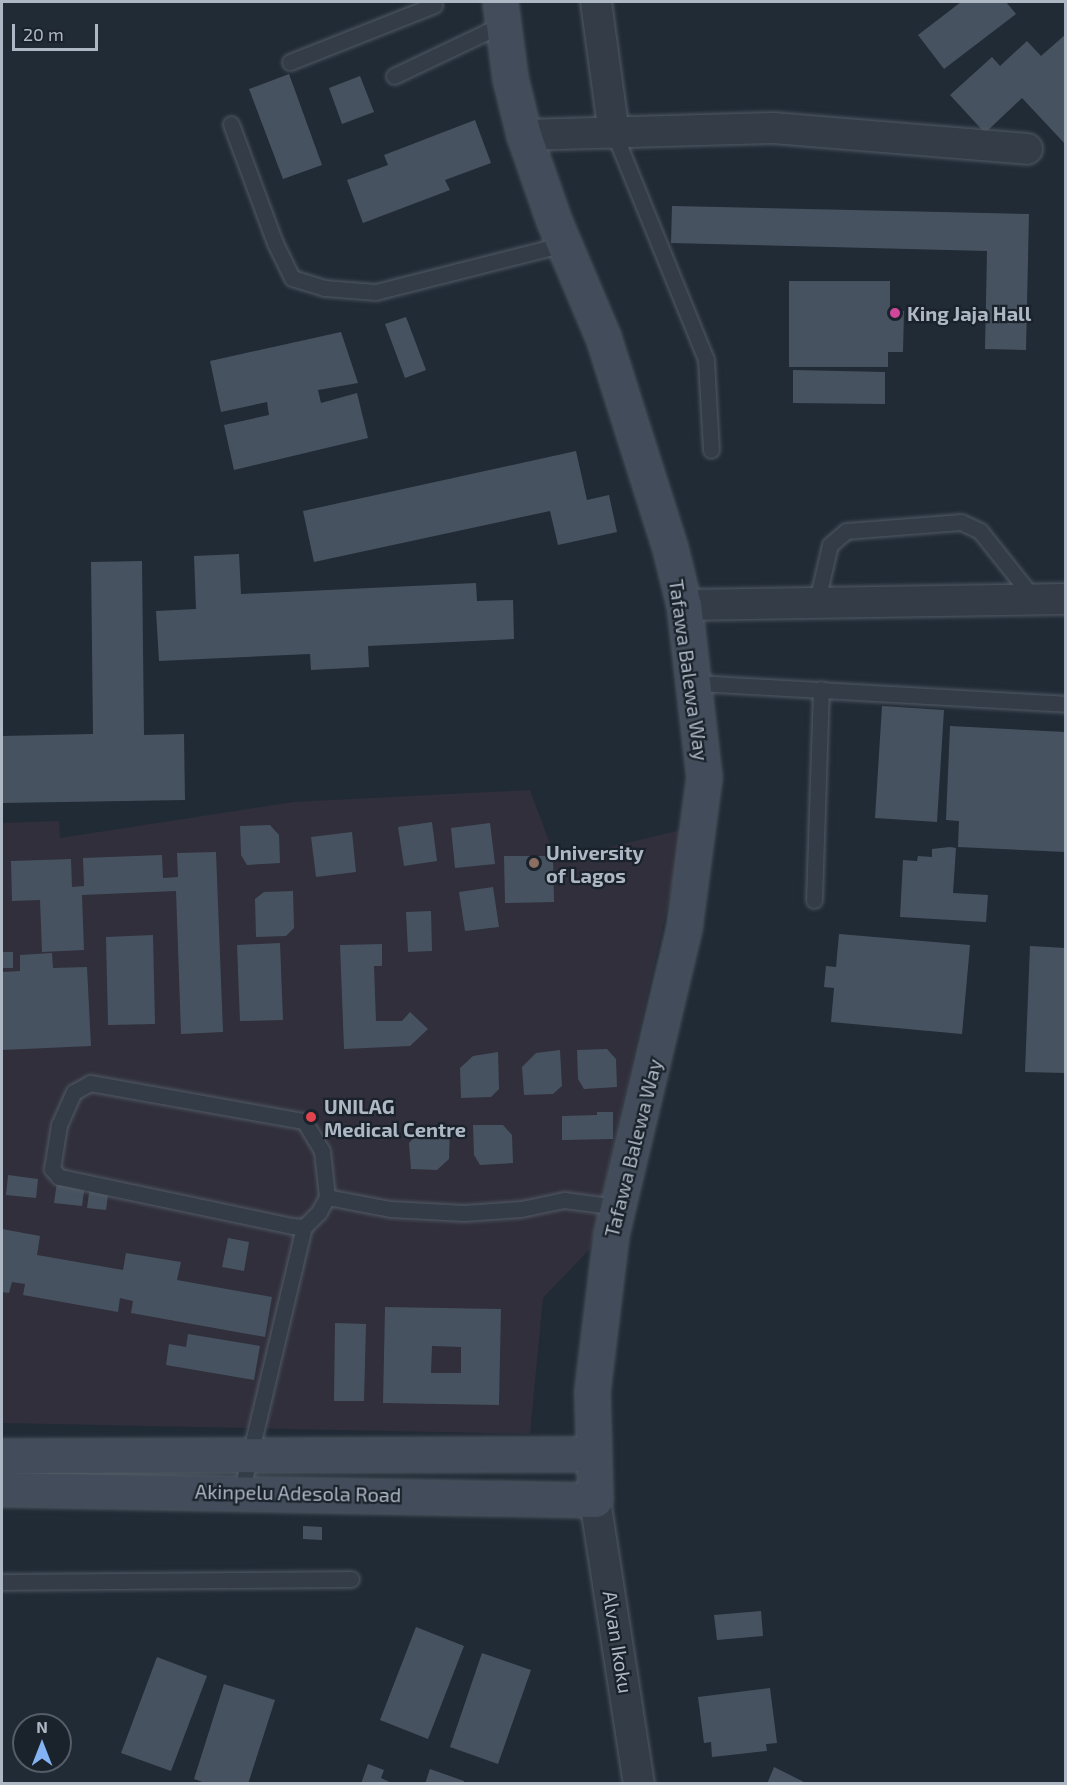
<!DOCTYPE html>
<html>
<head>
<meta charset="utf-8">
<style>
	body { margin:0 }
	#map { position:relative; width:1067px; height:1785px; overflow:hidden; background:#212b36; font-family:"Exo 2",sans-serif }
	div>[style] { position:absolute }
	[style*='--x'] { left:calc(var(--x)*1px); top:calc(var(--y)*1px); width:calc(var(--w)*1px); rotate:calc(var(--a)*1deg) }
	.medical>* { inset:0; background:#302f3b }
	.building>* { inset:0; background:#475260 }
	.roads { filter:drop-shadow(0 0 2px #515a65) drop-shadow(0 0 2px #515a65) }
	.lane>* { height:15px; margin:-7.5px; padding:0 7.5px; transform-origin:7.5px; border-radius:7.5px; background:#343d47 }
	.street>* { height:30px; margin:-15px; padding:0 15px; transform-origin:15px; border-radius:15px; background:#343d47 }
	.secondary>* { height:33px; margin:-16.5px; padding:0 16.5px; transform-origin:16.5px; border-radius:16.5px; background:#424c5a }
	.dots>* { width:16px; height:16px; translate:-50% -50%; box-sizing:border-box; border:3px solid #1a222b; border-radius:50% }
	span { translate:-50% -50%; white-space:nowrap; text-align:center; line-height:1.15; -webkit-text-stroke:4.5px #1a222b; paint-order:stroke }
	.poi-label { font-size:20px; color:#aeb7c4; font-weight:700 }
	.left { translate:0 -50%; text-align:left }
	.street-label { font-size:20px; color:#aeb7c4 }
	.frame { position:absolute; inset:0; border:3px solid #aeb7c4; pointer-events:none }
	.north { position:absolute; left:12px; top:1713px; width:60px; height:60px; box-sizing:border-box; background:#1a222b; border:2px solid #555e68; border-radius:50%; rotate:0deg; font-size:16px; font-weight:700; line-height:24px; text-align:center; color:#aeb7c4 }
	.north::after { content:''; display:block; margin:auto; width:21px; height:27px; background:#84b3f3; clip-path:polygon(50% 0,100% 100%,50% 72%,0 100%) }
	.scale { position:absolute; left:12px; top:24px; width:86px; height:27px; box-sizing:border-box; border:3px solid #aeb7c4; border-top:0; padding-left:8px; font-size:18px; line-height:21px; white-space:nowrap; color:#aeb7c4; -webkit-text-stroke:4px #1a222b; paint-order:stroke }
</style>
</head>
<body>
<div id="map">
	<div class="medical">
		<i style="clip-path:polygon(530px 790px,556px 860px,685px 829px,590px 1249px,543px 1298px,530px 1434px,2px 1423px,2px 823px,59px 821px,60px 838px,293px 802px)"></i>
	</div>
	<div class="building">
		<i style="clip-path:polygon(961px 2px,1006px 2px,1016px 14px,944px 69px,918px 35px)"></i>
		<i style="clip-path:polygon(1066px 34px,1066px 145px,1022px 98px,985px 133px,950px 95px,992px 57px,1000px 66px,1027px 41px,1041px 56px)"></i>
		<i style="clip-path:polygon(289px 74px,322px 165px,283px 179px,249px 89px)"></i>
		<i style="clip-path:polygon(360px 76px,374px 112px,342px 124px,329px 88px)"></i>
		<i style="clip-path:polygon(475px 120px,491px 163px,445px 180px,450px 190px,363px 223px,347px 180px,388px 165px,384px 155px)"></i>
		<i style="clip-path:polygon(672px 206px,1029px 214px,1026px 350px,985px 349px,987px 251px,671px 243px)"></i>
		<i style="clip-path:polygon(789px 281px,890px 281px,890px 311px,904px 311px,903px 352px,888px 352px,888px 367px,789px 367px)"></i>
		<i style="clip-path:polygon(406px 317px,426px 370px,405px 378px,385px 324px)"></i>
		<i style="clip-path:polygon(341px 332px,358px 383px,318px 390px,321px 403px,357px 393px,368px 438px,234px 470px,224px 425px,269px 415px,267px 402px,221px 412px,210px 361px)"></i>
		<i style="clip-path:polygon(793px 370px,885px 372px,885px 404px,793px 403px)"></i>
		<i style="clip-path:polygon(576px 451px,587px 500px,609px 495px,617px 532px,558px 545px,550px 511px,314px 562px,303px 511px)"></i>
		<i style="clip-path:polygon(239px 554px,241px 594px,476px 583px,477px 601px,513px 600px,514px 639px,368px 646px,369px 667px,311px 670px,310px 654px,159px 661px,156px 611px,196px 609px,194px 556px)"></i>
		<i style="clip-path:polygon(142px 561px,144px 735px,184px 734px,185px 800px,2px 803px,2px 736px,93px 734px,91px 562px)"></i>
		<i style="clip-path:polygon(882px 706px,944px 710px,937px 822px,875px 818px)"></i>
		<i style="clip-path:polygon(950px 726px,1066px 732px,1066px 852px,958px 847px,959px 821px,946px 820px)"></i>
		<i style="clip-path:polygon(432px 822px,437px 861px,404px 866px,398px 827px)"></i>
		<i style="clip-path:polygon(490px 823px,495px 864px,455px 868px,451px 828px)"></i>
		<i style="clip-path:polygon(270px 825px,279px 835px,280px 863px,247px 865px,241px 855px,240px 826px)"></i>
		<i style="clip-path:polygon(352px 832px,356px 872px,316px 877px,311px 837px)"></i>
		<i style="clip-path:polygon(950px 847px,956px 848px,953px 893px,988px 895px,986px 922px,900px 917px,903px 860px,917px 861px,918px 856px,932px 857px,932px 849px)"></i>
		<i style="clip-path:polygon(216px 852px,223px 1032px,181px 1034px,176px 891px,82px 895px,84px 950px,42px 952px,40px 900px,12px 901px,11px 861px,71px 859px,72px 887px,84px 886px,83px 858px,162px 855px,163px 878px,178px 877px,177px 853px)"></i>
		<i style="clip-path:polygon(504px 856px,553px 856px,554px 902px,505px 903px)"></i>
		<i style="clip-path:polygon(493px 887px,499px 927px,465px 931px,459px 892px)"></i>
		<i style="clip-path:polygon(293px 891px,294px 928px,286px 936px,256px 937px,255px 899px,264px 892px)"></i>
		<i style="clip-path:polygon(431px 911px,432px 951px,408px 952px,406px 912px)"></i>
		<i style="clip-path:polygon(839px 934px,970px 945px,962px 1034px,831px 1022px,834px 988px,824px 987px,826px 966px,836px 967px)"></i>
		<i style="clip-path:polygon(153px 935px,155px 1024px,108px 1025px,106px 937px)"></i>
		<i style="clip-path:polygon(280px 943px,283px 1020px,240px 1021px,237px 945px)"></i>
		<i style="clip-path:polygon(382px 944px,382px 966px,374px 966px,376px 1021px,402px 1021px,410px 1012px,428px 1029px,410px 1046px,344px 1049px,340px 945px)"></i>
		<i style="clip-path:polygon(1030px 946px,1066px 948px,1066px 1073px,1025px 1072px)"></i>
		<i style="clip-path:polygon(2px 952px,13px 952px,13px 968px,2px 968px)"></i>
		<i style="clip-path:polygon(52px 953px,53px 968px,87px 967px,91px 1046px,2px 1050px,2px 972px,20px 971px,20px 955px)"></i>
		<i style="clip-path:polygon(607px 1049px,616px 1059px,617px 1087px,584px 1089px,578px 1079px,577px 1050px)"></i>
		<i style="clip-path:polygon(560px 1050px,562px 1086px,553px 1094px,524px 1095px,522px 1067px,536px 1053px)"></i>
		<i style="clip-path:polygon(498px 1052px,499px 1089px,491px 1097px,461px 1098px,460px 1068px,473px 1056px)"></i>
		<i style="clip-path:polygon(597px 1112px,613px 1112px,613px 1139px,562px 1140px,562px 1116px,597px 1115px)"></i>
		<i style="clip-path:polygon(425px 1125px,450px 1127px,449px 1159px,437px 1170px,411px 1169px,409px 1143px)"></i>
		<i style="clip-path:polygon(473px 1125px,503px 1125px,512px 1135px,513px 1163px,480px 1165px,474px 1155px)"></i>
		<i style="clip-path:polygon(8px 1175px,38px 1179px,36px 1198px,6px 1195px)"></i>
		<i style="clip-path:polygon(57px 1182px,85px 1185px,82px 1206px,54px 1203px)"></i>
		<i style="clip-path:polygon(90px 1186px,109px 1188px,106px 1210px,87px 1208px)"></i>
		<i style="clip-path:polygon(2px 1229px,40px 1236px,37px 1255px,123px 1270px,126px 1253px,181px 1262px,177px 1280px,272px 1297px,265px 1337px,131px 1313px,133px 1301px,120px 1298px,118px 1312px,23px 1295px,25px 1284px,12px 1282px,9px 1293px,2px 1292px)"></i>
		<i style="clip-path:polygon(228px 1238px,249px 1242px,244px 1271px,222px 1267px)"></i>
		<i style="clip-path:polygon(evenodd,385px 1307px,501px 1309px,499px 1405px,383px 1403px,385px 1307px,432px 1346px,461px 1347px,461px 1373px,431px 1373px,432px 1346px)"></i>
		<i style="clip-path:polygon(335px 1323px,366px 1324px,364px 1401px,334px 1401px)"></i>
		<i style="clip-path:polygon(188px 1334px,260px 1346px,254px 1380px,166px 1365px,169px 1344px,186px 1347px)"></i>
		<i style="clip-path:polygon(303px 1526px,322px 1527px,322px 1540px,303px 1539px)"></i>
		<i style="clip-path:polygon(761px 1611px,763px 1636px,717px 1640px,714px 1615px)"></i>
		<i style="clip-path:polygon(416px 1627px,464px 1646px,428px 1739px,380px 1720px)"></i>
		<i style="clip-path:polygon(482px 1653px,531px 1670px,498px 1764px,450px 1747px)"></i>
		<i style="clip-path:polygon(157px 1657px,207px 1676px,171px 1771px,121px 1753px)"></i>
		<i style="clip-path:polygon(224px 1684px,275px 1700px,248px 1784px,208px 1784px,194px 1779px)"></i>
		<i style="clip-path:polygon(770px 1688px,777px 1743px,766px 1744px,767px 1751px,712px 1757px,711px 1742px,704px 1743px,698px 1697px)"></i>
		<i style="clip-path:polygon(368px 1764px,384px 1770px,381px 1778px,394px 1784px,361px 1784px)"></i>
		<i style="clip-path:polygon(774px 1767px,808px 1784px,767px 1784px)"></i>
		<i style="clip-path:polygon(430px 1769px,464px 1781px,463px 1784px,425px 1784px)"></i>
	</div>
	<div class="roads">
		<div class="lane">
			<i style="--x:290;--y:62;--w:155;--a:-21.6"></i>
			<i style="--x:394;--y:76;--w:121;--a:-25.5"></i>
			<i style="--x:231;--y:124;--w:127;--a:69.7"></i>
			<i style="--x:275;--y:243;--w:39;--a:64"></i>
			<i style="--x:292;--y:278;--w:34;--a:17"></i>
			<i style="--x:324;--y:288;--w:52;--a:4.4"></i>
			<i style="--x:376;--y:292;--w:194;--a:-14.3"></i>
			<i style="--x:614;--y:133;--w:245;--a:67.9"></i>
			<i style="--x:706;--y:360;--w:90;--a:86.8"></i>
			<i style="--x:816;--y:605;--w:62;--a:-76.9"></i>
			<i style="--x:830;--y:545;--w:21;--a:-41"></i>
			<i style="--x:846;--y:531;--w:115;--a:-4.5"></i>
			<i style="--x:961;--y:522;--w:21;--a:25"></i>
			<i style="--x:980;--y:531;--w:87;--a:51.5"></i>
			<i style="--x:695;--y:683;--w:372;--a:3.2"></i>
			<i style="--x:814;--y:900;--w:211;--a:-88.1"></i>
			<i style="--x:90;--y:1083;--w:217;--a:10.1"></i>
			<i style="--x:304;--y:1121;--w:35;--a:59"></i>
			<i style="--x:322;--y:1151;--w:46;--a:83.8"></i>
			<i style="--x:327;--y:1197;--w:17;--a:118"></i>
			<i style="--x:319;--y:1212;--w:21;--a:135"></i>
			<i style="--x:304;--y:1227;--w:12;--a:-175"></i>
			<i style="--x:292;--y:1226;--w:238;--a:-168.1"></i>
			<i style="--x:59;--y:1177;--w:11;--a:-131"></i>
			<i style="--x:52;--y:1169;--w:45;--a:-81"></i>
			<i style="--x:59;--y:1125;--w:36;--a:-66"></i>
			<i style="--x:74;--y:1092;--w:18;--a:-29"></i>
			<i style="--x:327;--y:1197;--w:64;--a:10.8"></i>
			<i style="--x:390;--y:1209;--w:74;--a:3.1"></i>
			<i style="--x:464;--y:1213;--w:57;--a:-4"></i>
			<i style="--x:521;--y:1209;--w:44;--a:-11.8"></i>
			<i style="--x:564;--y:1200;--w:53;--a:7.5"></i>
			<i style="--x:241;--y:1493;--w:273;--a:-76.7"></i>
			<i style="--x:2;--y:1582;--w:349;--a:-0.5"></i>
		</div>
		<div class="street">
			<i style="--x:596;--y:2;--w:132;--a:82.2"></i>
			<i style="--x:524;--y:135;--w:249;--a:-1.6"></i>
			<i style="--x:773;--y:128;--w:255;--a:4.7"></i>
			<i style="--x:684;--y:605;--w:382;--a:-0.9"></i>
			<i style="--x:595;--y:1500;--w:287;--a:81.2"></i>
		</div>
		<div class="secondary">
			<i style="--x:2;--y:1456;--w:590;--a:-0.19"></i>
			<i style="--x:2;--y:1489;--w:593;--a:1.06"></i>
			<i style="--x:595;--y:1500;--w:109;--a:-91.6"></i>
			<i style="--x:592;--y:1391;--w:158;--a:-83.1"></i>
			<i style="--x:611;--y:1234;--w:316;--a:-76.6"></i>
			<i style="--x:684;--y:927;--w:151;--a:-82.4"></i>
			<i style="--x:704;--y:777;--w:173;--a:-96.6"></i>
			<i style="--x:684;--y:605;--w:59;--a:-103.8"></i>
			<i style="--x:670;--y:548;--w:221;--a:-107.6"></i>
			<i style="--x:603;--y:337;--w:126;--a:-112.9"></i>
			<i style="--x:554;--y:221;--w:91;--a:-109.2"></i>
			<i style="--x:524;--y:135;--w:59;--a:-103.8"></i>
			<i style="--x:510;--y:78;--w:77;--a:-97.5"></i>
		</div>
	</div>
	<div class="dots">
		<i style="left:895px;top:313px;background:#d1479c"></i>
		<i style="left:534px;top:863px;background:#8d6e63"></i>
		<i style="left:311px;top:1117px;background:#e0444e"></i>
	</div>
	<div class="poi-label">
		<span class="left" style="left:907px;top:313px">King Jaja Hall</span>
		<span class="left" style="left:546px;top:864px">University<br>of Lagos</span>
		<span class="left" style="left:324px;top:1118px">UNILAG<br>Medical Centre</span>
	</div>
	<div class="street-label">
		<span style="left:689px;top:670px;rotate:82deg">Tafawa Balewa Way</span>
		<span style="left:633px;top:1148px;rotate:-76deg">Tafawa Balewa Way</span>
		<span style="left:298px;top:1493px;rotate:1deg">Akinpelu Adesola Road</span>
		<span style="left:618px;top:1642px;rotate:81deg">Alvan Ikoku</span>
	</div>
	<div class="frame"></div>
	<div class="north">N</div>
	<div class="scale">20 m</div>
</div>
</body>
</html>
